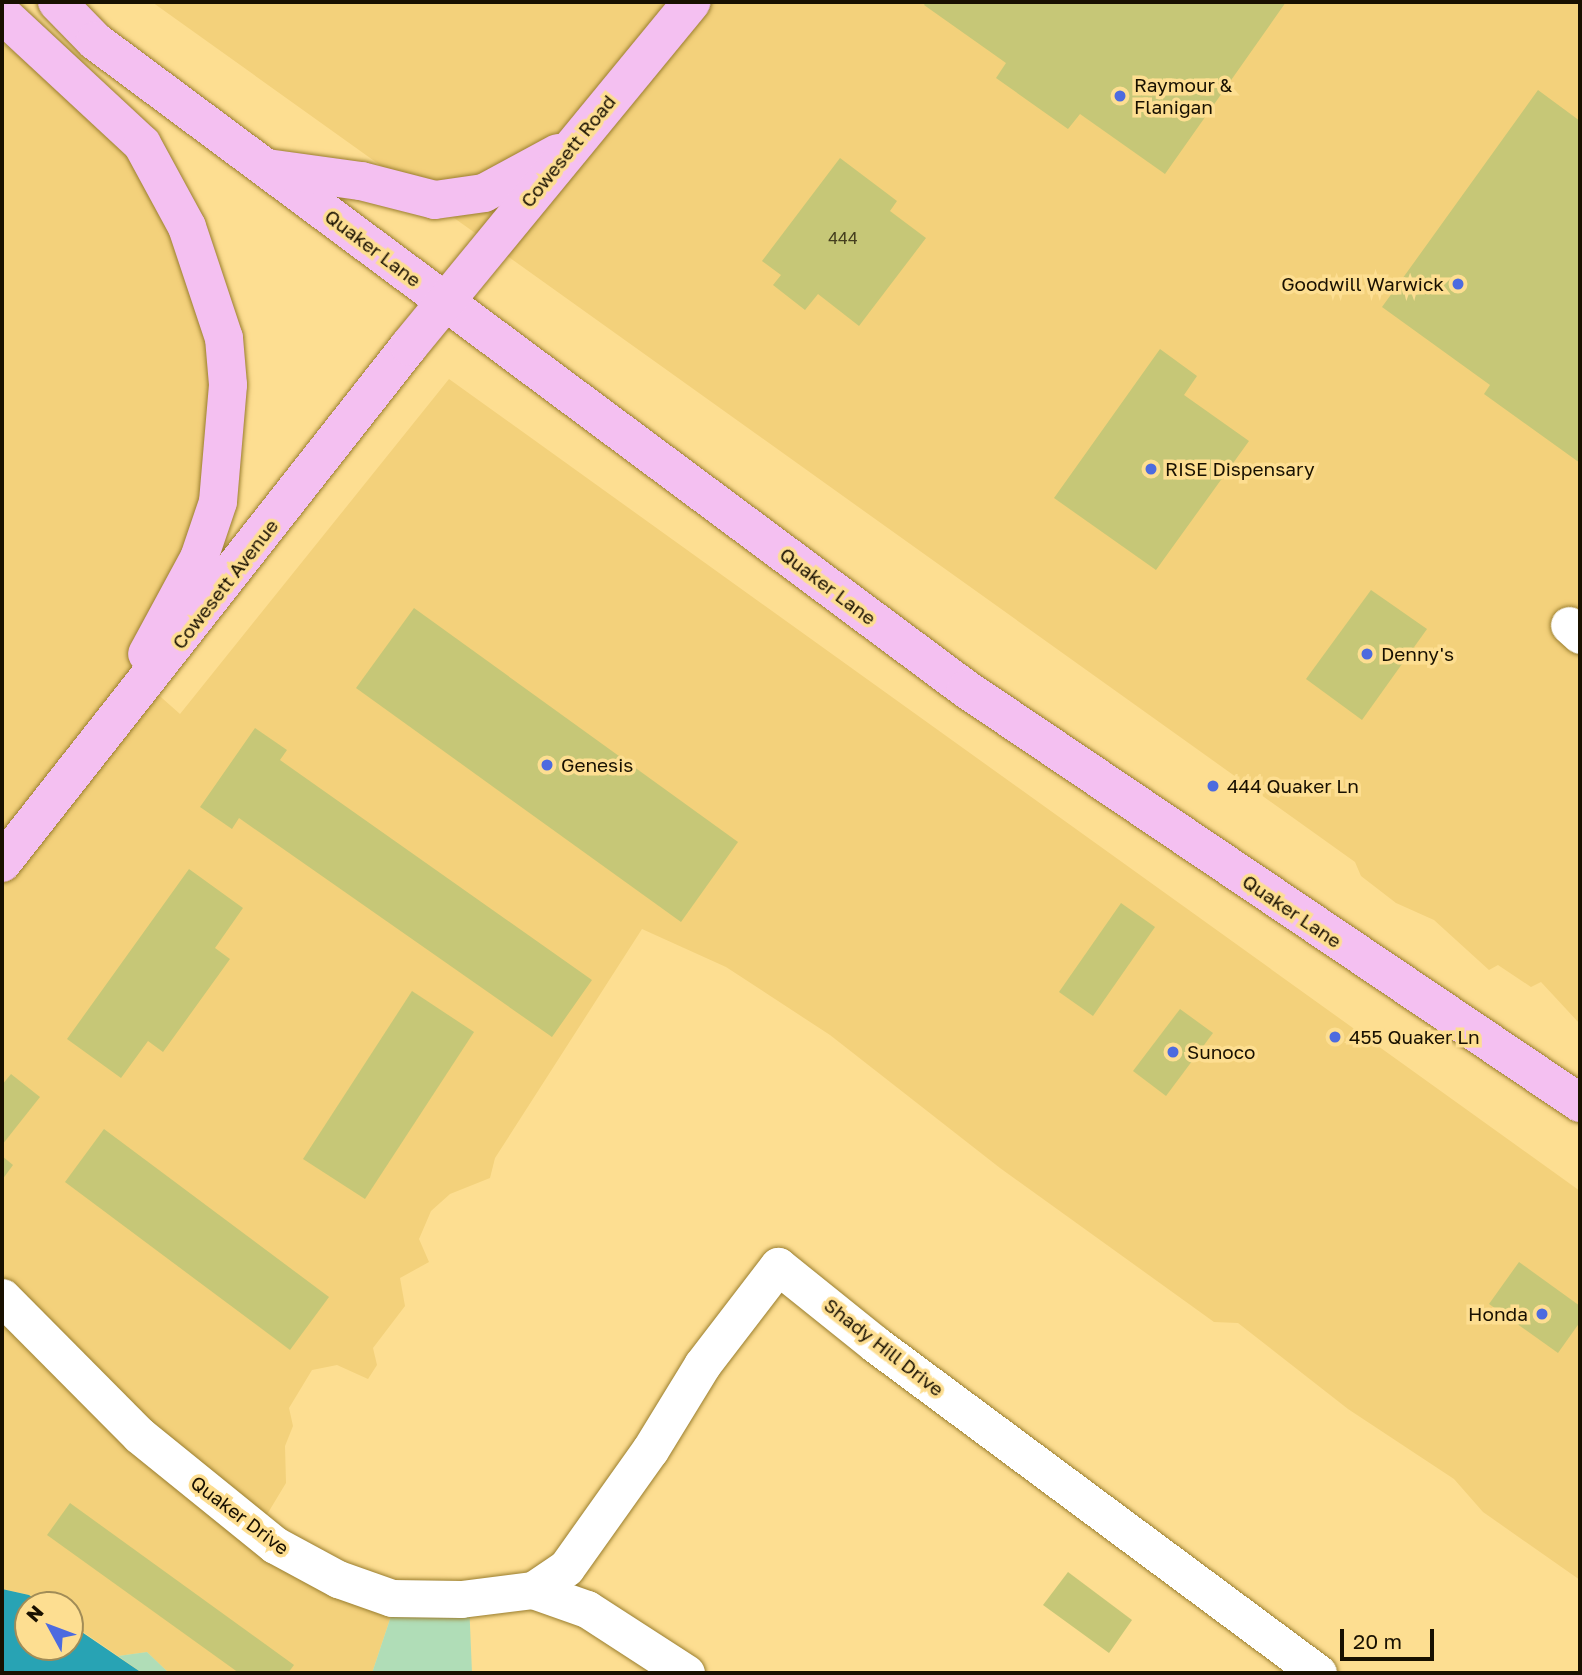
<!DOCTYPE html>
<html>
<head>
<meta charset="utf-8">
<style>
	body { margin:0 }
	#map { position:relative; width:1582px; height:1675px; overflow:hidden; background:#fdde91; font-family:"Golos Text",sans-serif }
	div>[style] { position:absolute }
	[style*='--x'] { left:calc(var(--x)*1px); top:calc(var(--y)*1px); width:calc(var(--w)*1px); rotate:calc(var(--a)*1deg) }
	.built>* { inset:0; background:#f3d17b }
	.green>* { inset:0; background:#b0ddb7 }
	.water>* { inset:0; background:#28a3b4 }
	.building>* { inset:0; background:#c6c777 }
	.roads { filter:drop-shadow(0 0 2px #9a7e2f) drop-shadow(0 0 2px #9a7e2f) }
	.minor>* { height:37px; margin:-18.5px; padding:0 18.5px; transform-origin:18.5px; border-radius:18.5px; background:#fff }
	.major>* { height:38px; margin:-19px; padding:0 19px; transform-origin:19px; border-radius:19px; background:#f4c0f1 }
	.dots>* { width:19px; height:19px; translate:-50% -50%; box-sizing:border-box; border:4px solid #fdde91; border-radius:50% }
	span { translate:-50% -50%; white-space:nowrap; text-align:center; line-height:1.15; -webkit-text-stroke:7px #fdde91; paint-order:stroke }
	.number-label { font-size:16px; color:#443e1e }
	.number-label span { -webkit-text-stroke-width:0 }
	.poi-label { font-size:19px; color:#181000 }
	.left { translate:0 -50%; text-align:left }
	.right { translate:-100% -50%; text-align:right }
	.street-label { font-size:19px; color:#181000 }
	.frame { position:absolute; inset:0; border:4px solid #181000; pointer-events:none }
	.north { position:absolute; left:14px; top:1591px; width:70px; height:70px; box-sizing:border-box; background:#fdde91; border:2px solid #a18c57; border-radius:50%; rotate:311deg; font-size:19px; font-weight:700; line-height:28px; text-align:center; color:#181000 }
	.north::after { content:''; display:block; margin:auto; width:24px; height:32px; background:#4d6bdf; clip-path:polygon(50% 0,100% 100%,50% 72%,0 100%) }
	.scale { position:absolute; left:1340px; top:1629px; width:94px; height:32px; box-sizing:border-box; border:4px solid #181000; border-top:0; padding-left:9px; font-size:21px; line-height:24px; white-space:nowrap; color:#181000; -webkit-text-stroke:5px #fdde91; paint-order:stroke }
</style>
</head>
<body>
<div id="map">
	<div class="built">
		<i style="clip-path:polygon(152px 2px,1580px 2px,1580px 1024px,1541px 982px,1531px 987px,1498px 965px,1489px 970px,1434px 920px,1396px 903px,1361px 876px,1355px 862px)"></i>
		<i style="clip-path:polygon(2px 43px,121px 134px,224px 338px,217px 486px,136px 675px,180px 714px,449px 379px,1580px 1191px,1580px 1580px,1483px 1512px,1454px 1479px,1348px 1409px,1238px 1323px,1214px 1322px,1000px 1168px,830px 1035px,726px 967px,642px 929px,495px 1158px,490px 1178px,450px 1194px,431px 1211px,419px 1239px,429px 1262px,400px 1278px,405px 1306px,373px 1348px,377px 1365px,368px 1379px,337px 1365px,312px 1370px,289px 1408px,293px 1426px,285px 1446px,286px 1483px,260px 1526px,393px 1610px,372px 1673px,169px 1673px,147px 1652px,118px 1656px,70px 1623px,70px 1605px,43px 1605px,29px 1595px,2px 1589px)"></i>
	</div>
	<div class="green">
		<i style="clip-path:polygon(469px 1601px,472px 1673px,372px 1673px,393px 1610px)"></i>
		<i style="clip-path:polygon(147px 1652px,169px 1673px,142px 1673px,118px 1656px)"></i>
	</div>
	<div class="water">
		<i style="clip-path:polygon(2px 1589px,29px 1595px,43px 1605px,28px 1605px,28px 1647px,70px 1647px,70px 1624px,142px 1673px,2px 1673px)"></i>
	</div>
	<div class="building">
		<i style="clip-path:polygon(926px 2px,1286px 2px,1165px 174px,1080px 114px,1068px 129px,996px 78px,1006px 63px,924px 5px)"></i>
		<i style="clip-path:polygon(1538px 90px,1580px 121px,1580px 463px,1484px 394px,1490px 385px,1382px 307px)"></i>
		<i style="clip-path:polygon(840px 158px,897px 201px,890px 211px,926px 238px,859px 326px,818px 294px,805px 310px,773px 285px,781px 275px,762px 261px)"></i>
		<i style="clip-path:polygon(1160px 349px,1197px 376px,1184px 395px,1249px 441px,1156px 570px,1054px 498px)"></i>
		<i style="clip-path:polygon(1371px 590px,1427px 629px,1362px 720px,1306px 679px)"></i>
		<i style="clip-path:polygon(414px 608px,738px 842px,681px 922px,356px 688px)"></i>
		<i style="clip-path:polygon(255px 728px,287px 750px,280px 760px,592px 980px,552px 1037px,239px 818px,232px 829px,200px 807px)"></i>
		<i style="clip-path:polygon(189px 869px,243px 908px,215px 948px,230px 959px,163px 1052px,148px 1041px,121px 1078px,67px 1039px)"></i>
		<i style="clip-path:polygon(1121px 903px,1155px 927px,1093px 1016px,1059px 992px)"></i>
		<i style="clip-path:polygon(412px 991px,474px 1032px,365px 1199px,303px 1159px)"></i>
		<i style="clip-path:polygon(1180px 1009px,1213px 1033px,1166px 1096px,1133px 1071px)"></i>
		<i style="clip-path:polygon(11px 1074px,40px 1097px,2px 1145px,2px 1085px)"></i>
		<i style="clip-path:polygon(104px 1129px,329px 1297px,290px 1350px,65px 1182px)"></i>
		<i style="clip-path:polygon(2px 1156px,13px 1165px,2px 1180px)"></i>
		<i style="clip-path:polygon(1519px 1262px,1580px 1306px,1580px 1322px,1558px 1353px,1489px 1304px)"></i>
		<i style="clip-path:polygon(70px 1503px,294px 1665px,288px 1673px,239px 1673px,47px 1535px)"></i>
		<i style="clip-path:polygon(1068px 1572px,1132px 1620px,1109px 1653px,1043px 1605px)"></i>
	</div>
	<div class="roads">
		<div class="minor">
			<i style="--x:1569;--y:625;--w:15;--a:42"></i>
			<i style="--x:2;--y:1297;--w:194;--a:45.2"></i>
			<i style="--x:139;--y:1435;--w:175;--a:39"></i>
			<i style="--x:275;--y:1545;--w:72;--a:28.4"></i>
			<i style="--x:338;--y:1579;--w:57;--a:19.4"></i>
			<i style="--x:392;--y:1598;--w:69;--a:0.8"></i>
			<i style="--x:461;--y:1599;--w:73;--a:-7.1"></i>
			<i style="--x:533;--y:1590;--w:57;--a:19.4"></i>
			<i style="--x:587;--y:1609;--w:118;--a:32.9"></i>
			<i style="--x:533;--y:1590;--w:40;--a:-34"></i>
			<i style="--x:566;--y:1568;--w:145;--a:-54.6"></i>
			<i style="--x:650;--y:1450;--w:100;--a:-58.5"></i>
			<i style="--x:702;--y:1365;--w:125;--a:-52.5"></i>
			<i style="--x:778;--y:1266;--w:124;--a:38.8"></i>
			<i style="--x:875;--y:1344;--w:552;--a:36.6"></i>
		</div>
		<div class="major">
			<i style="--x:57;--y:2;--w:54;--a:45.7"></i>
			<i style="--x:95;--y:41;--w:1086;--a:36.65"></i>
			<i style="--x:966;--y:689;--w:741;--a:33.99"></i>
			<i style="--x:2;--y:14;--w:191;--a:42.9"></i>
			<i style="--x:142;--y:144;--w:94;--a:61.5"></i>
			<i style="--x:187;--y:227;--w:117;--a:71.6"></i>
			<i style="--x:224;--y:338;--w:47;--a:85.1"></i>
			<i style="--x:228;--y:385;--w:117;--a:94.9"></i>
			<i style="--x:218;--y:502;--w:59;--a:108.7"></i>
			<i style="--x:199;--y:558;--w:109;--a:118.4"></i>
			<i style="--x:267;--y:168;--w:95;--a:7.9"></i>
			<i style="--x:361;--y:181;--w:76;--a:14.4"></i>
			<i style="--x:435;--y:200;--w:49;--a:-8.1"></i>
			<i style="--x:484;--y:193;--w:84;--a:-28.4"></i>
			<i style="--x:2;--y:863;--w:658;--a:-51.79"></i>
			<i style="--x:409;--y:346;--w:445;--a:-50.6"></i>
		</div>
	</div>
	<div class="dots">
		<i style="left:1120px;top:96px;background:#4d6bdf"></i>
		<i style="left:1458px;top:284px;background:#4d6bdf"></i>
		<i style="left:1151px;top:469px;background:#4d6bdf"></i>
		<i style="left:1367px;top:654px;background:#4d6bdf"></i>
		<i style="left:547px;top:765px;background:#4d6bdf"></i>
		<i style="left:1213px;top:786px;background:#4d6bdf"></i>
		<i style="left:1335px;top:1037px;background:#4d6bdf"></i>
		<i style="left:1173px;top:1052px;background:#4d6bdf"></i>
		<i style="left:1542px;top:1314px;background:#4d6bdf"></i>
	</div>
	<div class="number-label">
		<span style="left:843px;top:238px">444</span>
	</div>
	<div class="poi-label">
		<span class="left" style="left:1134px;top:96px">Raymour &amp;<br>Flanigan</span>
		<span class="right" style="left:1444px;top:284px">Goodwill Warwick</span>
		<span class="left" style="left:1165px;top:469px">RISE Dispensary</span>
		<span class="left" style="left:1381px;top:654px">Denny's</span>
		<span class="left" style="left:561px;top:765px">Genesis</span>
		<span class="left" style="left:1227px;top:786px">444 Quaker Ln</span>
		<span class="left" style="left:1349px;top:1037px">455 Quaker Ln</span>
		<span class="left" style="left:1187px;top:1052px">Sunoco</span>
		<span class="right" style="left:1528px;top:1314px">Honda</span>
	</div>
	<div class="street-label">
		<span style="left:568px;top:151px;rotate:-51deg">Cowesett Road</span>
		<span style="left:373px;top:248px;rotate:37deg">Quaker Lane</span>
		<span style="left:225px;top:584px;rotate:-52deg">Cowesett Avenue</span>
		<span style="left:828px;top:586px;rotate:37deg">Quaker Lane</span>
		<span style="left:1292px;top:911px;rotate:34deg">Quaker Lane</span>
		<span style="left:884px;top:1347px;rotate:38deg">Shady Hill Drive</span>
		<span style="left:240px;top:1515px;rotate:37deg">Quaker Drive</span>
	</div>
	<div class="frame"></div>
	<div class="north">N</div>
	<div class="scale">20 m</div>
</div>
</body>
</html>
